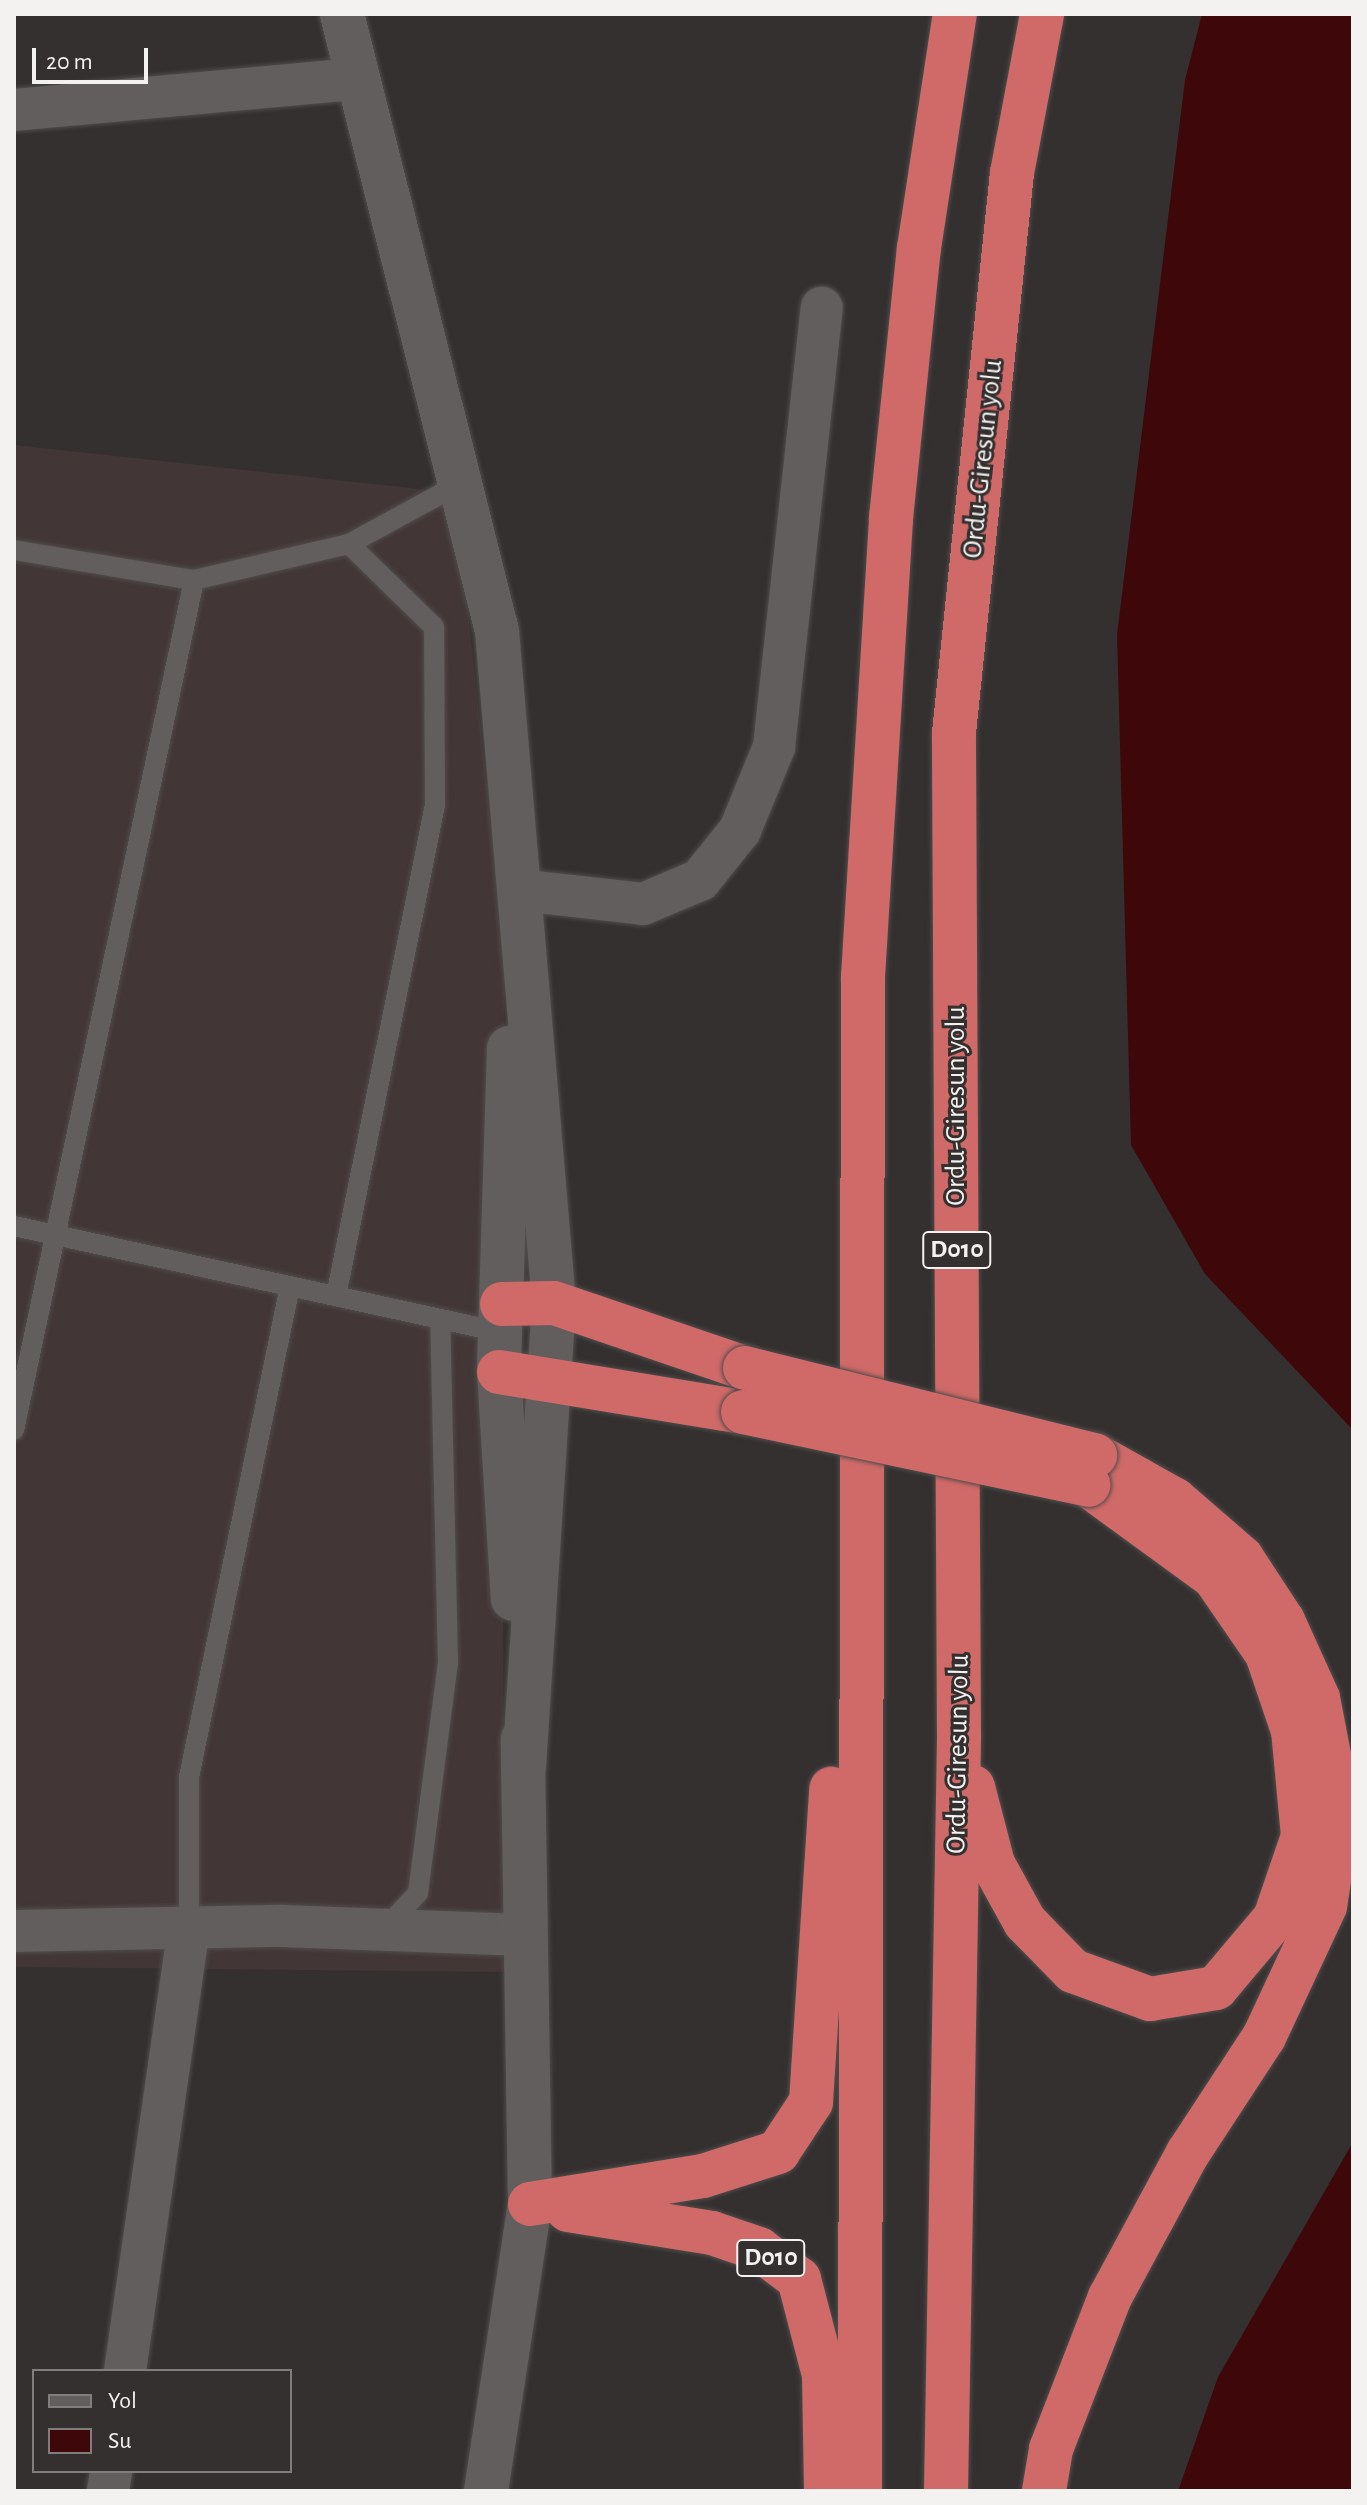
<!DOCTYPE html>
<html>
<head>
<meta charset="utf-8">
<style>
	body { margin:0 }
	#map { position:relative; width:1367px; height:2505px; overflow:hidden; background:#343030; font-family:"Alegreya Sans",sans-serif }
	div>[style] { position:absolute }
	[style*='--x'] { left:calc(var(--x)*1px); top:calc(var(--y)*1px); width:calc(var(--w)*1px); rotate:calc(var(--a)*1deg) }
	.built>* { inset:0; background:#423736 }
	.water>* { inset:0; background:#3e070a }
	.roads { filter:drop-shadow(0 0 2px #504c4c) drop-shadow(0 0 2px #504c4c) }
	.service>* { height:20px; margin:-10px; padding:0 10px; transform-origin:10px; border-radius:10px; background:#635e5e }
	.minor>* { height:42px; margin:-21px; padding:0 21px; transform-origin:21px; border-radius:21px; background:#635e5e }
	.secondary>* { height:44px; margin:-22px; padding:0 22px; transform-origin:22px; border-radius:22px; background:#635e5e }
	.trunk>* { height:44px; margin:-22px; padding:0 22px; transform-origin:22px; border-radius:22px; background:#d06a68 }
	.bridges { filter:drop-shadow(0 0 2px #504c4c) drop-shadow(0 0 2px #504c4c) }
	.trunk-bridge>* { height:44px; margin:-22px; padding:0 22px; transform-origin:22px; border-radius:22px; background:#d06a68 }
	span { translate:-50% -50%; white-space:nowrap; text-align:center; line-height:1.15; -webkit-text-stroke:6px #343030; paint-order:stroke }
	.shield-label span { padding:2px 6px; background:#343030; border:2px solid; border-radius:6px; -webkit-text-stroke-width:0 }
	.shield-label { font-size:26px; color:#f4f1f1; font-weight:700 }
	.street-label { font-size:28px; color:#f4f1f1 }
	.frame { position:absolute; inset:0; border:16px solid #f4f1f1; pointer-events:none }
	.legend { position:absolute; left:32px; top:2369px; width:260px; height:104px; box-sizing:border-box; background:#343030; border:2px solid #817d7d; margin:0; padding:10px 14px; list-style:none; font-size:24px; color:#f4f1f1 }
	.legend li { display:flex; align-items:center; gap:16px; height:40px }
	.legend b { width:40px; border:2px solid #817d7d }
	.scale { position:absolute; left:32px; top:48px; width:116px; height:36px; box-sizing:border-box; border:4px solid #f4f1f1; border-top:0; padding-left:10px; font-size:24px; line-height:28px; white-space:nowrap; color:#f4f1f1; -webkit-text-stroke:6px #343030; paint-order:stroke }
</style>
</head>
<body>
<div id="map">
	<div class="built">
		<i style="clip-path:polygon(14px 445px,455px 493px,504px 945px,503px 1972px,14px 1967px)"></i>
	</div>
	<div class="water">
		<i style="clip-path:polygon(1202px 14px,1353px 14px,1353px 1430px,1205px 1274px,1131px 1145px,1117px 635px,1185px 80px)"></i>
		<i style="clip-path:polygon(1353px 2142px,1353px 2491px,1178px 2491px,1218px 2377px)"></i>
	</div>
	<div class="roads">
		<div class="service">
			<i style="--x:14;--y:550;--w:182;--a:9.5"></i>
			<i style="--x:194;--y:580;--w:159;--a:-13.1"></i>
			<i style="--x:349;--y:544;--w:125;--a:-28.6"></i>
			<i style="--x:14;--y:1226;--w:498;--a:12.3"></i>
			<i style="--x:336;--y:1296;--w:500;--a:-78.6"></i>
			<i style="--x:435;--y:806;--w:179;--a:-90.3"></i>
			<i style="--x:434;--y:627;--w:119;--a:-135.7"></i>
			<i style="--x:14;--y:1430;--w:869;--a:-78.04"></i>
			<i style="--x:189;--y:1927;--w:150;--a:-90"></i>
			<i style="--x:189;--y:1777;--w:501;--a:-78.38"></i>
			<i style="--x:385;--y:1928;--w:48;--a:-46.7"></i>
			<i style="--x:418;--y:1893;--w:232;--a:-82.6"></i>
			<i style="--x:448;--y:1663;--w:344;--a:-91.3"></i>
		</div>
		<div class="minor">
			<i style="--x:14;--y:110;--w:344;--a:-5.2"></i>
			<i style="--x:519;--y:890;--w:125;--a:6.4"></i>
			<i style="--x:643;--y:904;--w:62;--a:-22.8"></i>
			<i style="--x:700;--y:880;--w:64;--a:-51.3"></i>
			<i style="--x:740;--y:830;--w:90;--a:-67.7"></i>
			<i style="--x:774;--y:747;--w:442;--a:-83.8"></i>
			<i style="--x:14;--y:1931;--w:268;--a:-1.1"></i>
			<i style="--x:282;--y:1926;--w:244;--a:2.1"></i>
			<i style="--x:125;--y:2371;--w:449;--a:-81.8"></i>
			<i style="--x:108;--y:2491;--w:20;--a:-81"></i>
		</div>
		<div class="secondary">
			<i style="--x:342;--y:14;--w:636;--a:75.9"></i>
			<i style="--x:497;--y:631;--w:674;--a:85.15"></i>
			<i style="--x:554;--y:1303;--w:464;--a:93.7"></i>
			<i style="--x:509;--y:1048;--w:324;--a:91.8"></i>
			<i style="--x:499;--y:1372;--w:227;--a:86.5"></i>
			<i style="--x:486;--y:2491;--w:290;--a:-81.3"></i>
			<i style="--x:530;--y:2204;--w:465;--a:-90.9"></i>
		</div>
		<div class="trunk">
			<i style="--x:502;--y:1304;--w:52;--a:-1.1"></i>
			<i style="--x:554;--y:1303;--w:202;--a:18.8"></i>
			<i style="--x:499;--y:1372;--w:247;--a:9.3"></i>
			<i style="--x:973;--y:1787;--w:80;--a:75.4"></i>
			<i style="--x:993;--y:1864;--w:66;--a:61.1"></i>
			<i style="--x:1025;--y:1922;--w:69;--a:45.6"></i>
			<i style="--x:1073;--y:1971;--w:82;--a:20"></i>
			<i style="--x:1150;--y:1999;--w:67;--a:-9.5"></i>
			<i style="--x:1216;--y:1988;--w:92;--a:-49.9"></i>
			<i style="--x:1275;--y:1918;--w:87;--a:-71.1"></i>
			<i style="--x:1303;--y:1836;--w:105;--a:-95.4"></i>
			<i style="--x:1293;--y:1731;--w:81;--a:-108.7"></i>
			<i style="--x:1267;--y:1654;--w:93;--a:-124.5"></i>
			<i style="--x:1214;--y:1577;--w:156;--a:-143.9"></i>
			<i style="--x:530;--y:2204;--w:175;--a:-9.2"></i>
			<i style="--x:703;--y:2176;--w:79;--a:-17.7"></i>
			<i style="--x:778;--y:2152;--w:60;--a:-56.6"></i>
			<i style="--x:811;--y:2102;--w:314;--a:-86.3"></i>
			<i style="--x:568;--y:2210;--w:146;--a:9.1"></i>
			<i style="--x:712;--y:2233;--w:50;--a:18.8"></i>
			<i style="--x:759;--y:2249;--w:50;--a:36.9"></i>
			<i style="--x:799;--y:2279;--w:99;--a:75.4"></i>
			<i style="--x:824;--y:2375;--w:116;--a:89"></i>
			<i style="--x:860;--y:2491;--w:1514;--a:-89.89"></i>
			<i style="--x:863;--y:977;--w:460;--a:-86.5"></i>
			<i style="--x:891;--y:518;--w:271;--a:-84.1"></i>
			<i style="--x:919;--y:248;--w:237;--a:-81.3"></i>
			<i style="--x:946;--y:2491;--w:754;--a:-89.01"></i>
			<i style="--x:959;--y:1737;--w:1004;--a:-90.29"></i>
			<i style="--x:954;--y:733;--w:563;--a:-84.09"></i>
			<i style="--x:1012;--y:173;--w:162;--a:-79.3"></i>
			<i style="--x:1044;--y:2491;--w:43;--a:-80.5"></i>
			<i style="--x:1051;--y:2449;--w:163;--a:-68.8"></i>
			<i style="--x:1110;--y:2297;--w:164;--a:-61.6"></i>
			<i style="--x:1188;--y:2153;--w:139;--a:-56.8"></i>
			<i style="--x:1264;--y:2037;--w:145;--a:-65"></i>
			<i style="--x:1325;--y:1906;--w:95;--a:-80.9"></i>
			<i style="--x:1340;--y:1812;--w:116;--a:-100.9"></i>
			<i style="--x:1318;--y:1698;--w:85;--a:-114.4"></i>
			<i style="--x:1283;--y:1621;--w:75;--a:-123.1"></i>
			<i style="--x:1242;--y:1558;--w:89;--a:-139.1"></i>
			<i style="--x:1175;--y:1500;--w:92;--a:-150.6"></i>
		</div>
	</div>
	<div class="bridges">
		<div class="trunk-bridge">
			<i style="--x:745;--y:1368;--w:361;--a:14"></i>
			<i style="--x:743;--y:1412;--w:353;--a:11.9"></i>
		</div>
	</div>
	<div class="shield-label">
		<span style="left:957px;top:1250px">D010</span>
		<span style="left:771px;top:2258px">D010</span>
	</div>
	<div class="street-label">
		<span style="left:983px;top:459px;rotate:-84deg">Ordu-Giresun yolu</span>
		<span style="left:956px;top:1106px;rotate:-90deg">Ordu-Giresun yolu</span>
		<span style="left:958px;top:1754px;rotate:-89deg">Ordu-Giresun yolu</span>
	</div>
	<div class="frame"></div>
	<ul class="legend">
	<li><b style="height:10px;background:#635e5e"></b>Yol</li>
	<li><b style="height:22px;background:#3e070a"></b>Su</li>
	</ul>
	<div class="scale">20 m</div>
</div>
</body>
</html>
